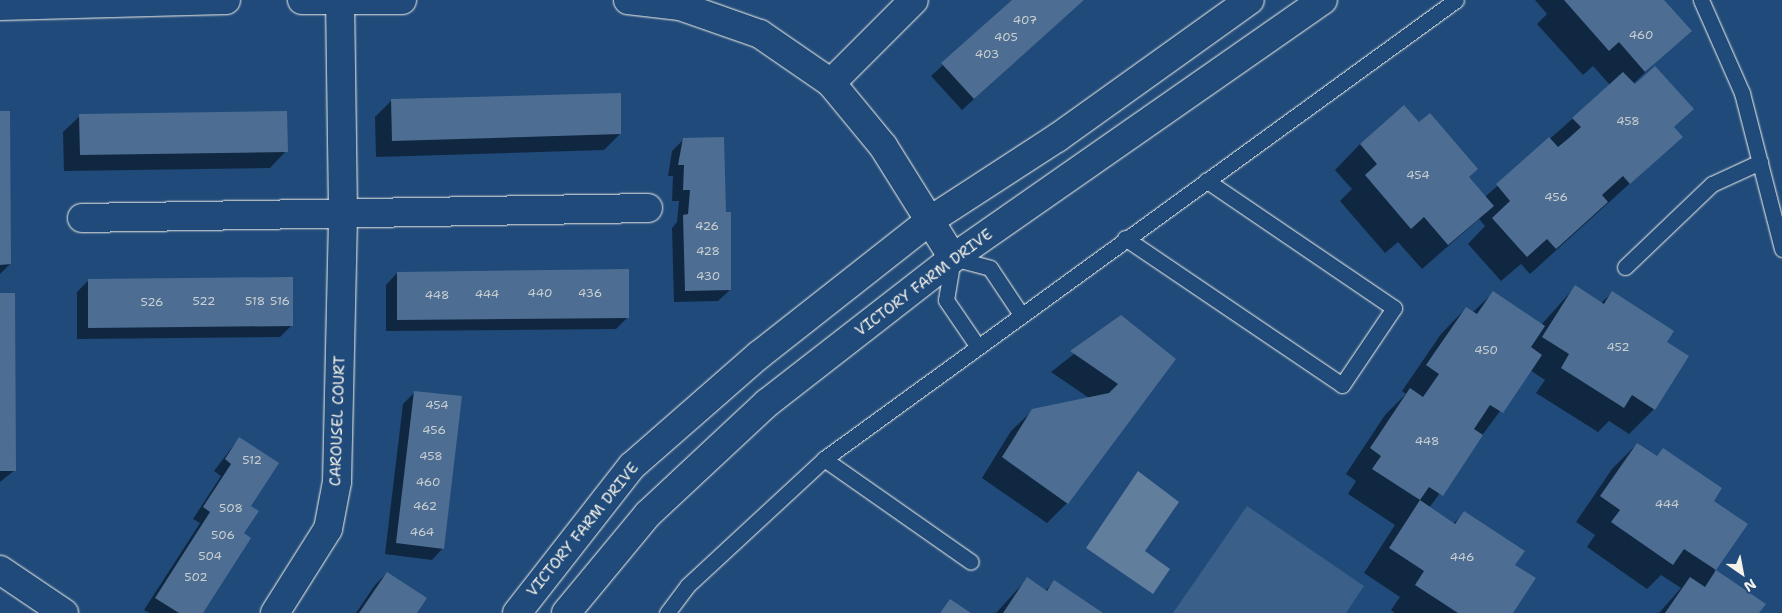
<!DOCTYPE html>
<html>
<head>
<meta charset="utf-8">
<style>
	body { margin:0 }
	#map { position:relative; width:1782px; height:613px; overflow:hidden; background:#1f4a7a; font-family:"Shantell Sans",sans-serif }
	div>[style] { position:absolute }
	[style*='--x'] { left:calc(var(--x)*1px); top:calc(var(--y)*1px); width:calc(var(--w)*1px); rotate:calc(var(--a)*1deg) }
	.green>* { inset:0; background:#3a5f88 }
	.water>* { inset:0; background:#627e9d }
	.shadow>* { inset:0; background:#0007 }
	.building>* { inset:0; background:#4d6e92 }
	.roads { filter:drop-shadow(0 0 1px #f4f1e8) drop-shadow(0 0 1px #f4f1e8) }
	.service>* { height:15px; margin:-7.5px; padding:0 7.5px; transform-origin:7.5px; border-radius:7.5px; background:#1f4a7a }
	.minor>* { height:28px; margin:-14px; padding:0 14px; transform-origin:14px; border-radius:14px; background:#1f4a7a }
	.tertiary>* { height:28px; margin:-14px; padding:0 14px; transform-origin:14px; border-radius:14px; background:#1f4a7a }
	span { translate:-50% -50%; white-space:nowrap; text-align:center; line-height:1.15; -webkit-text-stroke:4px #1f4a7a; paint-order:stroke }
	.number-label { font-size:12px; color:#cad0d2 }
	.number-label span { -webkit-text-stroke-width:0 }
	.street-label { font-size:15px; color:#f4f1e8 }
	.north { position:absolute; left:1717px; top:548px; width:50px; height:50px; -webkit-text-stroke:4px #1f4a7a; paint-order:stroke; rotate:147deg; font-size:14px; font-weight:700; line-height:20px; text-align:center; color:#f4f1e8 }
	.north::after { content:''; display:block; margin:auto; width:18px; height:22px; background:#f4f1e8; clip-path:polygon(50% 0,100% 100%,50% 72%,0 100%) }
</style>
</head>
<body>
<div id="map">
	<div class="green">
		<i style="clip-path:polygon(1247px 506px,1364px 586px,1346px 613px,1173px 613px)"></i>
	</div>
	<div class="water">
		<i style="clip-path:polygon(1138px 471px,1179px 502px,1145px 551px,1170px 569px,1153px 594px,1086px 548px)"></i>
	</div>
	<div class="shadow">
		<i style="clip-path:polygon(1014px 0,1083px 0,962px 110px,931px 76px)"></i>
		<i style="clip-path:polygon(1535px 0,1663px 0,1690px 30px,1633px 84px,1693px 109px,1673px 128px,1681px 137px,1530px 274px,1521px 264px,1501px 281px,1468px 244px,1485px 226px,1479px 219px,1422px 269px,1398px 242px,1385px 253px,1340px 201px,1352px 189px,1335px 170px,1360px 144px,1468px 178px,1485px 197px,1610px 85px,1593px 66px,1583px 75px,1537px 24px,1547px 14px)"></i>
		<i style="clip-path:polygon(391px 101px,620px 134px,604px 150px,376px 157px,375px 117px)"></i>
		<i style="clip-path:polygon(0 112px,10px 264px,0 274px)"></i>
		<i style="clip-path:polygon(80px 116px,286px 151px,270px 168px,64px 171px,63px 132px)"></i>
		<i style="clip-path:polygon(684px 139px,725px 214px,730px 290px,718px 301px,674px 302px,672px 228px,677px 222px,679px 201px,672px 201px,673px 176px,668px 176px,672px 151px)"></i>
		<i style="clip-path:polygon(397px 273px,628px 317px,616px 329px,386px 331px,386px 285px)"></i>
		<i style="clip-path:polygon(88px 281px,292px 325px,280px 337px,77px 339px,77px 292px)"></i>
		<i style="clip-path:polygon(1575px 287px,1601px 303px,1612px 293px,1665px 343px,1654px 409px,1629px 434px,1609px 421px,1598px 432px,1536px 393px,1545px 380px,1530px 370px,1429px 508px,1453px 524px,1464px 513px,1513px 565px,1512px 613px,1395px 613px,1391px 610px,1400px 597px,1364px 573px,1395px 525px,1348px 494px,1356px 481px,1346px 474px,1385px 415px,1406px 394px,1402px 391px,1441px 334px,1466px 308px,1472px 313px,1493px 293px,1541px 325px)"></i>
		<i style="clip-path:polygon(0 295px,15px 470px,0 482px)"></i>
		<i style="clip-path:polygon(1121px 317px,1175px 359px,1067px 503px,1047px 523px,982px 478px,1011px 431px,1032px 411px,1089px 398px,1051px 372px)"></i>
		<i style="clip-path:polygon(415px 392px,443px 548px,432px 560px,385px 554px,403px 404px)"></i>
		<i style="clip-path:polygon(239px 438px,250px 507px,242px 534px,201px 613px,150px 613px,144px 610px,200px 523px,193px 519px,221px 476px,214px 471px)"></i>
		<i style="clip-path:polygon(1637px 444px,1656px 457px,1663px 449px,1712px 501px,1746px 525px,1714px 571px,1764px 604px,1758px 613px,1659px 613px,1681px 588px,1661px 575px,1647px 589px,1587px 547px,1595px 535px,1576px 522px,1612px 469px)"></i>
		<i style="clip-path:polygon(387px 573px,416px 613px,356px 613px,375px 585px)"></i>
		<i style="clip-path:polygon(1027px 579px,1045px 591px,1054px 582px,1101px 613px,996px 613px)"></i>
	</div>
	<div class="building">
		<i style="clip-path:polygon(1012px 0,1084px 0,974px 99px,941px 63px)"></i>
		<i style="clip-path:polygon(1564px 0,1664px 0,1692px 31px,1645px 72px,1619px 42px,1609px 51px)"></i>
		<i style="clip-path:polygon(1655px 66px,1694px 109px,1674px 127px,1683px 137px,1630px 184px,1623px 176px,1602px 195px,1608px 202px,1556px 249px,1547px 239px,1527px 257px,1492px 218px,1510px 201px,1496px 184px,1549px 137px,1558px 147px,1569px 138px,1581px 127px,1572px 118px,1623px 72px,1635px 84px)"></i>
		<i style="clip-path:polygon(621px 93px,621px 134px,392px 141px,391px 99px)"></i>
		<i style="clip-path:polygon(1404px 105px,1419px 122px,1430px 113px,1478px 169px,1469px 177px,1494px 206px,1448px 245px,1424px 217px,1411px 229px,1365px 175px,1377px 164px,1360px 144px)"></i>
		<i style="clip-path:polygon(0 111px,10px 111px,11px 264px,0 265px)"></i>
		<i style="clip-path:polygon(287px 111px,288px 152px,80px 155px,79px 114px)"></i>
		<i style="clip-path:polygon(724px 137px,726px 212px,731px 212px,731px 290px,685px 291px,683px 215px,688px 214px,690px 190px,683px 190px,684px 165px,678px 165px,683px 138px)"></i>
		<i style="clip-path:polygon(629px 269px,629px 318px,397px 320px,397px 272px)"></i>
		<i style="clip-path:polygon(293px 277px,293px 326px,88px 328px,88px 279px)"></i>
		<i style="clip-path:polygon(1575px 285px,1604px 304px,1612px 291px,1674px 331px,1667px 342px,1689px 356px,1655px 410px,1632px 395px,1624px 408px,1561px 368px,1569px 354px,1542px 337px)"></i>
		<i style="clip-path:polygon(1493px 291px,1545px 326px,1531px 347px,1542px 355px,1503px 413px,1490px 405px,1474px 429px,1483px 435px,1443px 496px,1429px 487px,1420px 500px,1372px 469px,1381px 456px,1370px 448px,1410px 388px,1423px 397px,1439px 374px,1426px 365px,1466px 307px,1477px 314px)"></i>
		<i style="clip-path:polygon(0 293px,15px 293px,16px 471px,0 471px)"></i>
		<i style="clip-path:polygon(1121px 315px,1176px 359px,1068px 504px,1002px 457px,1032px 409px,1109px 393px,1118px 384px,1070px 351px)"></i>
		<i style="clip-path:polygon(414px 391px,462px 396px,444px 549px,396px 543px)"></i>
		<i style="clip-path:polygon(239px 437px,279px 463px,251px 506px,259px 511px,244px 533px,251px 538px,203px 613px,179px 613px,155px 598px,210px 512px,203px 507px,231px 464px,225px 459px)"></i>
		<i style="clip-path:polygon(1637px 443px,1657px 456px,1663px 448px,1722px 488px,1714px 501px,1748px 524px,1716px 570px,1684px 549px,1673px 565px,1611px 522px,1620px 510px,1600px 496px)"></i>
		<i style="clip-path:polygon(1420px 500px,1455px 524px,1464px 511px,1525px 551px,1515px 565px,1536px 578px,1513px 613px,1458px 613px,1415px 585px,1424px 571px,1389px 548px)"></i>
		<i style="clip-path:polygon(1716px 570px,1766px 604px,1759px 613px,1665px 613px,1690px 577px,1705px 587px)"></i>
		<i style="clip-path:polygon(387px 572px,427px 598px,417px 613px,359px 613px)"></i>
		<i style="clip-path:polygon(1027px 577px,1047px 591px,1054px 580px,1103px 613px,1003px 613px)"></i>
		<i style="clip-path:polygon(950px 599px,971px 613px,940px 613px)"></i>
	</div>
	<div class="roads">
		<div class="service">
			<i style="--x:1701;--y:0;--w:102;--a:66.2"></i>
			<i style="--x:1742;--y:93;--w:161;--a:75.6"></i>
			<i style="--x:1125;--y:238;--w:262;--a:34.1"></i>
			<i style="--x:1342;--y:385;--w:93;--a:-56"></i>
			<i style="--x:1394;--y:308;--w:227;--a:-145.8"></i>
			<i style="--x:1625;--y:267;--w:120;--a:-43.7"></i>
			<i style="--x:1712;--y:184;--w:53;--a:-24.6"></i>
			<i style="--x:976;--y:344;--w:53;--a:-124.3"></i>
			<i style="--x:946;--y:300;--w:43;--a:-80.5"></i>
			<i style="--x:953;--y:258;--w:38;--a:15"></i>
			<i style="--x:990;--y:268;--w:54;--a:56.3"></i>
			<i style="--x:824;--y:459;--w:179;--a:35"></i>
			<i style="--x:667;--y:613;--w:34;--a:-53"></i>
			<i style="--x:687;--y:586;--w:187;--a:-42.8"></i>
			<i style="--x:824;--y:459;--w:781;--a:-35.99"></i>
		</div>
		<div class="minor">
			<i style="--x:302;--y:0;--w:100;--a:0"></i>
			<i style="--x:628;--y:0;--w:52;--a:6.6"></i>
			<i style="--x:680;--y:6;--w:85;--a:19.3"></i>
			<i style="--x:760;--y:34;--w:86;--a:34.6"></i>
			<i style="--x:831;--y:83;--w:82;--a:50.5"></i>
			<i style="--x:883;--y:146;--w:132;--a:58"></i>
			<i style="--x:0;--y:6;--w:226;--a:-1.5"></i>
			<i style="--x:831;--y:83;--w:117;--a:-45"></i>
			<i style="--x:82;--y:218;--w:566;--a:-1.01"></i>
			<i style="--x:275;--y:613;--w:99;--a:-57.8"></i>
			<i style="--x:328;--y:529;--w:48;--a:-79.2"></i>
			<i style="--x:337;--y:482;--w:270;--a:-88.7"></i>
			<i style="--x:343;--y:212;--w:211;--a:-90.8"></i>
			<i style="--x:517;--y:613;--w:187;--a:-52"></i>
			<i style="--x:632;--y:466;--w:169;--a:-41.2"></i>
			<i style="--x:759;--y:355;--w:216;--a:-38.2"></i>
			<i style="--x:929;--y:221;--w:153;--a:-33"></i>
			<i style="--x:1057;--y:138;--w:237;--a:-35.6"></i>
			<i style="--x:566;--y:613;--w:129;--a:-50.4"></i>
			<i style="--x:648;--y:514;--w:163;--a:-43"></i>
			<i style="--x:767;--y:403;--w:236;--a:-37.9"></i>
			<i style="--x:953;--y:258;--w:451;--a:-34.9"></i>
		</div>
		<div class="tertiary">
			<i style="--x:0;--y:570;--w:77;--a:33.9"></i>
		</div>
	</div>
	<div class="number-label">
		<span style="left:1025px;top:21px">407</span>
		<span style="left:1641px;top:36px">460</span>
		<span style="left:1006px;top:38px">405</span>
		<span style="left:987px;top:55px">403</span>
		<span style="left:1628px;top:122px">458</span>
		<span style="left:1418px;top:176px">454</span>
		<span style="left:1556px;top:198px">456</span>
		<span style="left:707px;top:227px">426</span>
		<span style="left:708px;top:252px">428</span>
		<span style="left:708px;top:277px">430</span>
		<span style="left:540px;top:294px">440</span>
		<span style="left:590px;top:294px">436</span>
		<span style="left:487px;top:295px">444</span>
		<span style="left:437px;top:296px">448</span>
		<span style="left:204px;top:302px">522</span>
		<span style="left:255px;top:302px">518</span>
		<span style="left:280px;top:302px">516</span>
		<span style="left:152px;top:303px">526</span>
		<span style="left:1618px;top:348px">452</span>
		<span style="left:1486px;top:351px">450</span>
		<span style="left:437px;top:406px">454</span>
		<span style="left:434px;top:431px">456</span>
		<span style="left:1427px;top:442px">448</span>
		<span style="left:431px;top:457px">458</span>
		<span style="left:252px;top:461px">512</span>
		<span style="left:428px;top:483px">460</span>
		<span style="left:1667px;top:505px">444</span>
		<span style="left:425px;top:507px">462</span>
		<span style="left:231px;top:509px">508</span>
		<span style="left:422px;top:533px">464</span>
		<span style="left:223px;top:536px">506</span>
		<span style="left:210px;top:557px">504</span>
		<span style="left:1462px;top:558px">446</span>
		<span style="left:196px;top:578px">502</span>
	</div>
	<div class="street-label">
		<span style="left:924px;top:283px;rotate:-37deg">VICTORY FARM DRIVE</span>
		<span style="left:338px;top:421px;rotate:-88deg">CAROUSEL COURT</span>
		<span style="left:583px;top:530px;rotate:-51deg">VICTORY FARM DRIVE</span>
	</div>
	<div class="north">N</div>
</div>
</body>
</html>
